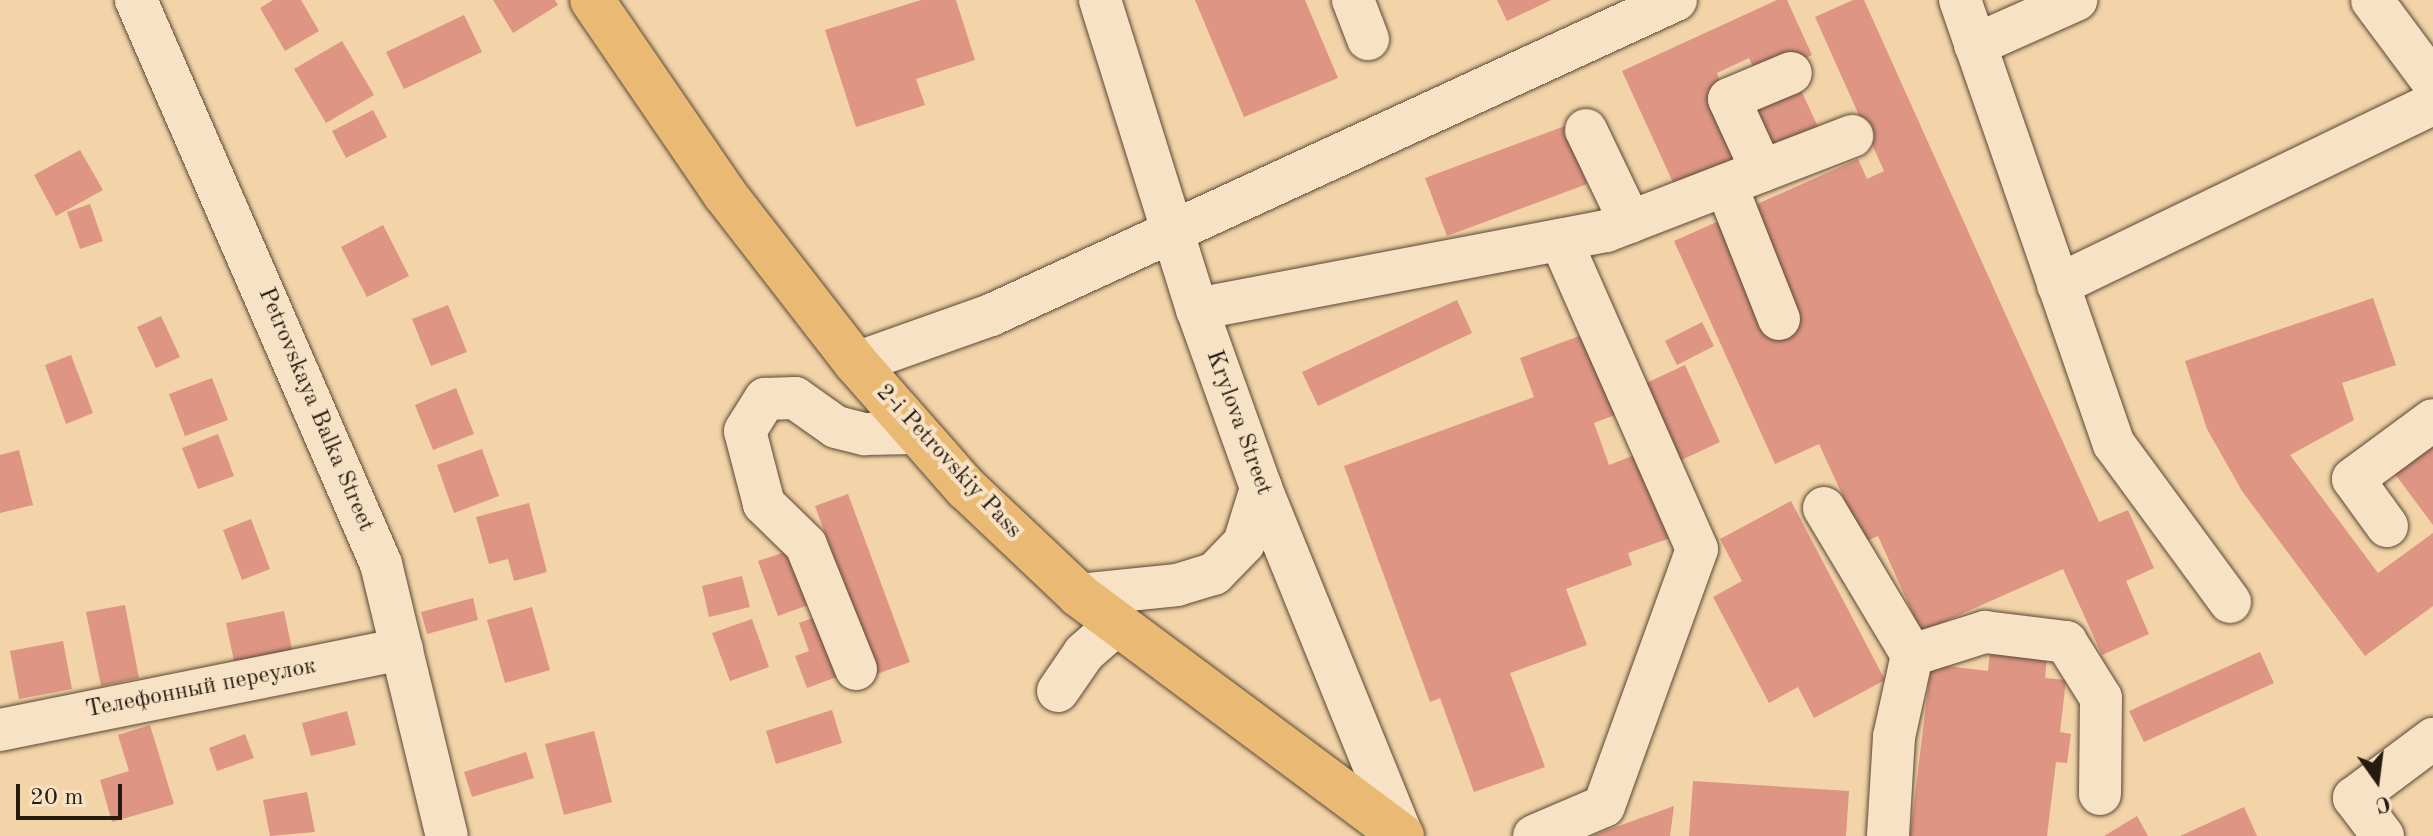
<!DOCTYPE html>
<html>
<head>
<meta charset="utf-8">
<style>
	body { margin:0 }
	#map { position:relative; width:2433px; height:836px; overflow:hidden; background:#f3d3a8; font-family:"Old Standard TT",serif }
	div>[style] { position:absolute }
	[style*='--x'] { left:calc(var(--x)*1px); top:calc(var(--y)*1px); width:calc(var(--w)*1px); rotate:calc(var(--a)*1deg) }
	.building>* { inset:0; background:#de9584 }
	.roads { filter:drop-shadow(0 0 2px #584935) drop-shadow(0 0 2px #584935) }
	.minor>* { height:42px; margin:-21px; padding:0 21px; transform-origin:21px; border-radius:21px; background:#f7e2c6 }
	.major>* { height:44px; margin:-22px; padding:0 22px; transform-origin:22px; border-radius:22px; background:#eaba74 }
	span { translate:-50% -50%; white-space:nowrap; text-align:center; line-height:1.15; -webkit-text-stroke:8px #f7e2c6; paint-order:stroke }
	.street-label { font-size:24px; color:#251b0f }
	.north { position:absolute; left:2337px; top:740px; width:80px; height:80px; -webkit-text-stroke:6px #f7e2c6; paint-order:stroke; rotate:166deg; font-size:22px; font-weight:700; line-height:32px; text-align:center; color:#251b0f }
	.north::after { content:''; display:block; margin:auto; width:28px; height:36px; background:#251b0f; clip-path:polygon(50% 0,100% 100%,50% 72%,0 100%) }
	.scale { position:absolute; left:16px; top:784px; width:106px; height:36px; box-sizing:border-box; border:4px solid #251b0f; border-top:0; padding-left:10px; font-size:24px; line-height:28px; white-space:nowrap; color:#251b0f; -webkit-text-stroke:6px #f7e2c6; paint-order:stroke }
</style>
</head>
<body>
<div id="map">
	<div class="building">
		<i style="clip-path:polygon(273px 0,301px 0,319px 31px,285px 51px,260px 8px)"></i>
		<i style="clip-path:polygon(493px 0,555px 0,558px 5px,513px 33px)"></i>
		<i style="clip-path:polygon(921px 0,956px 0,975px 60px,916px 79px,925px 105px,856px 127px,825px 30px)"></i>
		<i style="clip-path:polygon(1195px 0,1305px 0,1338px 78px,1244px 117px)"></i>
		<i style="clip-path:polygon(1497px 0,1551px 0,1507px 21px)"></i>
		<i style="clip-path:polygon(1777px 0,1787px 0,1812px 55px,1759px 80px,1749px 58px,1717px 73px,1742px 158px,1676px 189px,1622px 71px)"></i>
		<i style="clip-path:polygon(1853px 0,1864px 0,2099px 522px,2128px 510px,2154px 568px,2126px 581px,2149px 634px,2102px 655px,2063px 569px,1921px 632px,1878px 536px,1864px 542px,1819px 444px,1775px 464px,1674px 241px,1858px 159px,1867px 179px,1884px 171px,1815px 17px)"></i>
		<i style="clip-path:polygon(464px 15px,482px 52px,404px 89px,386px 52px)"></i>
		<i style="clip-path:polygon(342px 41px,374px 95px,326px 123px,294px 69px)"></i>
		<i style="clip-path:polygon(1799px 86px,1819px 129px,1774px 151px,1754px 107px)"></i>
		<i style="clip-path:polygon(373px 110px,387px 137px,346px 158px,332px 131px)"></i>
		<i style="clip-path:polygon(1565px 126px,1587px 184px,1447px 236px,1425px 178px)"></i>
		<i style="clip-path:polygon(80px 150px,103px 190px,56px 216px,34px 175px)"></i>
		<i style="clip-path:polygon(90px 204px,103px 241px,80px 249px,67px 212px)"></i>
		<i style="clip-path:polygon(383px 225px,409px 276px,367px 297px,341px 247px)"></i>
		<i style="clip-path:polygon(2373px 298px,2396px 365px,2342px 383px,2354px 420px,2290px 455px,2378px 573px,2433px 533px,2433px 606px,2365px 656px,2242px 491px,2207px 429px,2185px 361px)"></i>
		<i style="clip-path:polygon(1457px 300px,1472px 333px,1318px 406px,1302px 372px)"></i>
		<i style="clip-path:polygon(448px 305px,467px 352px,431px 366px,412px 319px)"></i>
		<i style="clip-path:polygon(161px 316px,180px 357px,156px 368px,137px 327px)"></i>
		<i style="clip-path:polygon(1702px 322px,1714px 346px,1677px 365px,1665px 341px)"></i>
		<i style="clip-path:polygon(1590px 332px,1620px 413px,1594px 423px,1609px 465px,1640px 453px,1670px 538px,1628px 553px,1632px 565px,1566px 589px,1587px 645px,1510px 673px,1545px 767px,1474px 792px,1440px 698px,1430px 702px,1344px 466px,1534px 397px,1520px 358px)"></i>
		<i style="clip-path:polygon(71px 355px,93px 413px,66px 424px,45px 365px)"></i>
		<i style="clip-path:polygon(1685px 365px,1720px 442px,1677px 462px,1642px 385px)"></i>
		<i style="clip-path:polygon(212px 378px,228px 420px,185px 436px,169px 394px)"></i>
		<i style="clip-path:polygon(456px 388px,474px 434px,433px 450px,415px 405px)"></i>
		<i style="clip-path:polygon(218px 434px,234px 476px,198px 489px,182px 448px)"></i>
		<i style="clip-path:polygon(2433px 440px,2433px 525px,2392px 470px)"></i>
		<i style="clip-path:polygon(482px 449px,499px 496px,454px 513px,437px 465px)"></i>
		<i style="clip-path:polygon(19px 450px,33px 505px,0 513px,0 455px)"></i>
		<i style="clip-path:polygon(848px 494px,910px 662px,877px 674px,815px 506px)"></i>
		<i style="clip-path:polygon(1791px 501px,1885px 680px,1814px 718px,1798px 687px,1769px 703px,1713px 597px,1742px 581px,1720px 539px)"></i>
		<i style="clip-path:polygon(529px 503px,547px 572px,514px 581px,508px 559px,489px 564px,476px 517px)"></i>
		<i style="clip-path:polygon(251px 519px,270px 569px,242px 580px,223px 530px)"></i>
		<i style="clip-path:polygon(791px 550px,811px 604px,778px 616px,758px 561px)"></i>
		<i style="clip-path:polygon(742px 576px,750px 607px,709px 617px,702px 586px)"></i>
		<i style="clip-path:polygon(473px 598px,478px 620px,427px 634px,421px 612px)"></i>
		<i style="clip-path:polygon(125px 605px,139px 678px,101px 686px,86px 612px)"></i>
		<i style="clip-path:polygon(532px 607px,550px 670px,505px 683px,487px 620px)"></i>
		<i style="clip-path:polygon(284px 611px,293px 654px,235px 666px,226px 623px)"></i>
		<i style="clip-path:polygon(823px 614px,845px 674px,807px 688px,795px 656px,809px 651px,799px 623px)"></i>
		<i style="clip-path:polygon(752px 619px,769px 667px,730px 681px,712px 633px)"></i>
		<i style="clip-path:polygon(63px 641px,72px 689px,19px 699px,10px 651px)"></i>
		<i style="clip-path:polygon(1990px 651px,2047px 657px,2045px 678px,2066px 680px,2060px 732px,2071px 734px,2067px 763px,2056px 762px,2047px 836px,1910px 836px,1931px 664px,1988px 671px)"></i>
		<i style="clip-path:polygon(2260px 652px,2274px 683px,2144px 742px,2129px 711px)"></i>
		<i style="clip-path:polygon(832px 710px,842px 743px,776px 764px,766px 731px)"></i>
		<i style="clip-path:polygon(347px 711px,356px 745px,311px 756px,302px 723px)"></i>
		<i style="clip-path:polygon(150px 725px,174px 804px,112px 822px,100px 780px,129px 771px,118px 735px)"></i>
		<i style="clip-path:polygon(594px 731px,612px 802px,564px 815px,545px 744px)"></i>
		<i style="clip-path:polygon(245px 734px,254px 758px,217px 771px,209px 748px)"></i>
		<i style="clip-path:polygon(526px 752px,534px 778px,472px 797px,464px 772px)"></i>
		<i style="clip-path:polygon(1693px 781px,1849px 791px,1846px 836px,1689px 836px)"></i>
		<i style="clip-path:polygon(307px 792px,315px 832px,270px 836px,263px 800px)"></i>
		<i style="clip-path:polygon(1674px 806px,1670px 836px,1591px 836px)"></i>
		<i style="clip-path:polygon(2244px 807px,2257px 836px,2180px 836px)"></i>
		<i style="clip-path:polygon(2137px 816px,2148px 836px,2104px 836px)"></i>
	</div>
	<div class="roads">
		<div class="minor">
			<i style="--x:136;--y:0;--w:615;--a:66.52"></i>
			<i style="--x:381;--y:564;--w:280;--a:76.4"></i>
			<i style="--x:1100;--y:0;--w:324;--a:72.6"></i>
			<i style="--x:1197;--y:309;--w:190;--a:70.3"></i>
			<i style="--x:1261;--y:488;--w:369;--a:67.9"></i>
			<i style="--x:1353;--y:0;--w:42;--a:69"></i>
			<i style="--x:1960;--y:0;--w:470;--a:70.9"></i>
			<i style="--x:2114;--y:444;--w:196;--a:53.7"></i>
			<i style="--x:2372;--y:0;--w:102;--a:53.4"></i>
			<i style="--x:1975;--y:45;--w:111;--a:-24"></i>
			<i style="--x:1586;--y:130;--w:102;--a:64.4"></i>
			<i style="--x:1762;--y:171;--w:79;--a:-114.6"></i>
			<i style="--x:1729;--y:99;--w:67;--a:-22.8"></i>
			<i style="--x:1726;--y:185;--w:144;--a:68.4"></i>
			<i style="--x:2058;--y:285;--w:416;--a:-25.8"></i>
			<i style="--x:1197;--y:309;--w:416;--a:-10.8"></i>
			<i style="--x:1606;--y:231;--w:264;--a:-21.1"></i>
			<i style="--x:856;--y:363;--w:143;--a:-19.6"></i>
			<i style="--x:991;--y:315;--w:754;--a:-24.7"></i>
			<i style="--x:1824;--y:508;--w:171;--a:59.1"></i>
			<i style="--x:1912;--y:655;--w:84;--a:102.4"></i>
			<i style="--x:1894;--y:737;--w:99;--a:93.5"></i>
			<i style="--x:2387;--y:526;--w:58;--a:-125.9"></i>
			<i style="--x:2353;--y:479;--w:99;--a:-36.4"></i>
			<i style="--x:1079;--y:595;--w:99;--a:-5.8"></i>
			<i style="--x:1177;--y:585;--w:39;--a:-17"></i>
			<i style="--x:1214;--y:574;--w:43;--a:-45.9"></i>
			<i style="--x:1244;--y:543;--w:58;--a:-72.8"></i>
			<i style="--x:1912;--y:655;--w:77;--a:-17.5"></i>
			<i style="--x:1985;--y:632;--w:82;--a:7"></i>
			<i style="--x:2066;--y:642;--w:66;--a:58"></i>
			<i style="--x:2101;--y:698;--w:96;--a:90.6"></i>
			<i style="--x:856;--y:669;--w:134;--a:-112"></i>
			<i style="--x:806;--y:545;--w:59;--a:-135.7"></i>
			<i style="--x:764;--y:504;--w:75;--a:-104.6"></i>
			<i style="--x:745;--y:431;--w:38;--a:-58"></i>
			<i style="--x:765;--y:399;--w:30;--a:-2"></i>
			<i style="--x:795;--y:398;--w:50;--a:35.3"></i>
			<i style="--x:836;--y:427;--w:30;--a:14"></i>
			<i style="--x:865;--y:434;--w:49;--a:-1.2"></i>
			<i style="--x:1058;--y:691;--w:46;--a:-55.6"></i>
			<i style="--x:1084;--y:653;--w:44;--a:-41.3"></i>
			<i style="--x:0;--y:730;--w:410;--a:-11.4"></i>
			<i style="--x:1534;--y:836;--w:76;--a:-23.2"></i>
			<i style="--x:1604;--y:806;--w:273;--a:-70.1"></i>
			<i style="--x:1697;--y:549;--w:338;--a:-113.8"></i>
			<i style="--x:2383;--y:836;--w:48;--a:-127.3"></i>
			<i style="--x:2354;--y:798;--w:99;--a:-36.8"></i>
		</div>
		<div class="major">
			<i style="--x:592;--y:0;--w:234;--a:55.6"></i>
			<i style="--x:724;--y:193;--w:215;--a:52.2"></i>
			<i style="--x:856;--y:363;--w:167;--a:48.7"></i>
			<i style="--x:966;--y:488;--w:156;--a:43.4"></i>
			<i style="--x:1079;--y:595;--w:403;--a:36.7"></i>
		</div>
	</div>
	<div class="street-label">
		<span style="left:315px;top:410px;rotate:67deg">Petrovskaya Balka Street</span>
		<span style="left:1238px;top:423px;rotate:70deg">Krylova Street</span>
		<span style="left:948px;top:462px;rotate:47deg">2-i Petrovskiy Pass</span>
		<span style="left:201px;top:689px;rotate:-11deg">Телефонный переулок</span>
	</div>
	<div class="north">С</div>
	<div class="scale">20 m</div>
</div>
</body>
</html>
